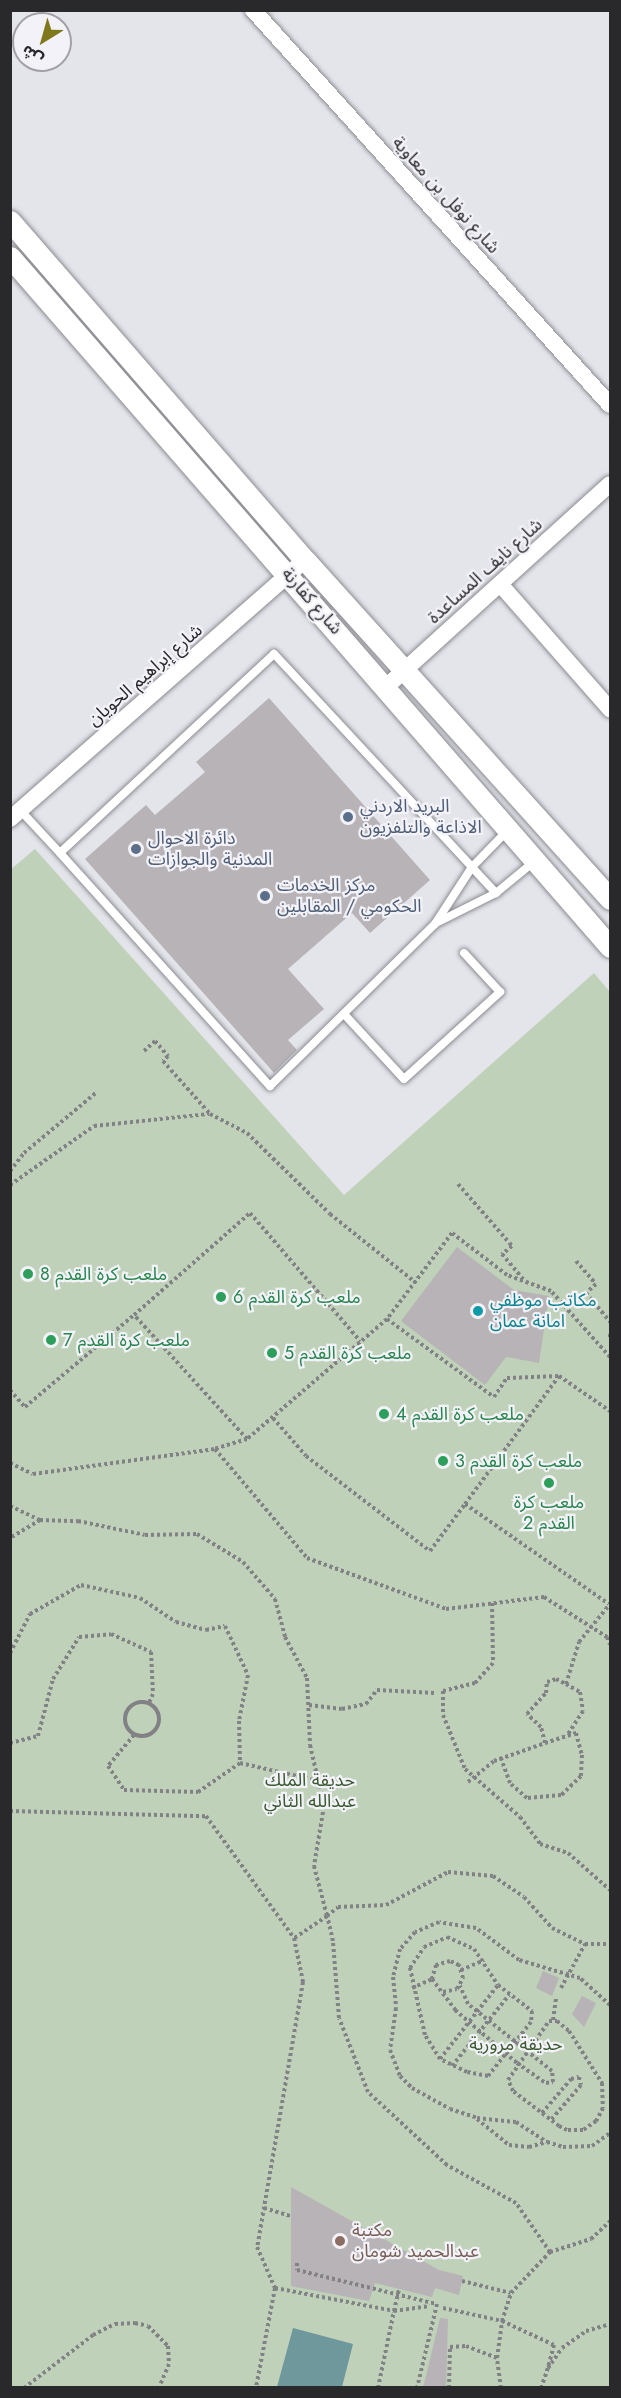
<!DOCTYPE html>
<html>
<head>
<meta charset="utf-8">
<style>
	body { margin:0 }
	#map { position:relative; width:621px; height:2398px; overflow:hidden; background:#e4e5eb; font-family:Jost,"Noto Sans Arabic",sans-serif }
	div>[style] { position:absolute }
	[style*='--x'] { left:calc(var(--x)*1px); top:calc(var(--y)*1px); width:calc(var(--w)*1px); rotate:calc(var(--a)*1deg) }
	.green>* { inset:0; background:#bfd1b8 }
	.water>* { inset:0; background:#6e989c }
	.building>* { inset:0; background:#b7b3b7 }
	.path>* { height:4px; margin-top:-2px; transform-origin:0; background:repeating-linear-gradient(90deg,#828286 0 3px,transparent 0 6px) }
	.path>.ring { margin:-2px; padding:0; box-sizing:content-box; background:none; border:4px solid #828286; border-radius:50% }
	.roads { filter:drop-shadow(0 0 2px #8b8c91) drop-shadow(0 0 2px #8b8c91) }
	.service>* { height:8px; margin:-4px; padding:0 4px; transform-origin:4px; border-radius:4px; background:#fff }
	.minor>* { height:16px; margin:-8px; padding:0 8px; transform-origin:8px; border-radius:8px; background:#fff }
	.tertiary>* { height:21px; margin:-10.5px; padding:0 10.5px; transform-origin:10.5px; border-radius:10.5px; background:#fff }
	.dots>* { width:16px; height:16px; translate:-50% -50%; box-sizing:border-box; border:3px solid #f2f2f8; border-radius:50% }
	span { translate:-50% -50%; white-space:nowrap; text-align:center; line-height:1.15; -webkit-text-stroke:4.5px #f2f2f8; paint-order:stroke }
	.street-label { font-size:18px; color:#29292b }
	.service-label { font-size:18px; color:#4e5e75 }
	.left { translate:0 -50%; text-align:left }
	.leisure-label { font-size:18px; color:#27864d }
	.culture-label { font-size:18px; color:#0d838f }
	.park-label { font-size:18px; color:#3a592f }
	.education-label { font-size:18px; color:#785e54 }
	.frame { position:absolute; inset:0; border:12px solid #29292b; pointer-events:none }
	.north { position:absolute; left:12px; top:12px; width:60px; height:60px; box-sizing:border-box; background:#f2f2f8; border:2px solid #a2a2a6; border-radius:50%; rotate:217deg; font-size:16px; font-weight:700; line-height:24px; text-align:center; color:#29292b }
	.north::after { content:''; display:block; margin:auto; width:21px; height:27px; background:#7f781c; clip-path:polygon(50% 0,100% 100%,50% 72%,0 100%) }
</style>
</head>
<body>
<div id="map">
	<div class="green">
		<i style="clip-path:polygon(35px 849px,344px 1195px,594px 973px,610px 992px,610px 2387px,11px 2387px,10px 870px)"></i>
	</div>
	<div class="water">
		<i style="clip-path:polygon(293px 2328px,353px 2344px,342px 2387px,277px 2387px)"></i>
	</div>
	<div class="building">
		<i style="clip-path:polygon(269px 698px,430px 880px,370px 933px,352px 913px,288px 969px,324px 1009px,288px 1040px,297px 1050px,274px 1073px,85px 859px,146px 805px,155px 815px,205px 772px,196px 762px)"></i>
		<i style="clip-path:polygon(457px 1247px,514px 1290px,549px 1296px,539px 1363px,506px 1357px,485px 1385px,401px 1321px)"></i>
		<i style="clip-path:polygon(543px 1971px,559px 1978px,552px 1996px,536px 1988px)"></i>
		<i style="clip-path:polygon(582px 1996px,596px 2003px,584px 2027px,572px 2014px)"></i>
		<i style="clip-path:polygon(291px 2187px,439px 2270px,463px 2276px,459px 2295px,435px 2288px,432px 2297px,375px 2283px,369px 2301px,291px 2286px)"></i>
		<i style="clip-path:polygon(440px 2318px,448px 2319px,446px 2388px,423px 2388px)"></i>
	</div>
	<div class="path">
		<i style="--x:144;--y:1051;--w:15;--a:-42"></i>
		<i style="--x:155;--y:1041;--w:20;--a:49"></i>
		<i style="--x:168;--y:1056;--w:7;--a:135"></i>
		<i style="--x:163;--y:1061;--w:71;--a:48.4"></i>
		<i style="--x:210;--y:1114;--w:42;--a:27.2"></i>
		<i style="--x:247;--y:1133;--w:116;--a:44.3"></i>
		<i style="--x:330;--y:1214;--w:109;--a:38.7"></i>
		<i style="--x:10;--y:1171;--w:23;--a:-52"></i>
		<i style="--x:24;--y:1153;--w:95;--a:-39.9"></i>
		<i style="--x:458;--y:1184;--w:82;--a:48.9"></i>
		<i style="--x:512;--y:1246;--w:13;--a:141"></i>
		<i style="--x:502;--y:1254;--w:35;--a:50"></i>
		<i style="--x:10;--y:1185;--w:103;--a:-35.1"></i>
		<i style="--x:94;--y:1126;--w:116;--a:-6"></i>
		<i style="--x:576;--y:1261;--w:30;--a:49"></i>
		<i style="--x:596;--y:1284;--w:13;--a:138"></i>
		<i style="--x:586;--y:1293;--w:38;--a:50"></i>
		<i style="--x:387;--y:1319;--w:132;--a:36.1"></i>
		<i style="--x:494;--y:1397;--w:23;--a:-56"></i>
		<i style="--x:507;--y:1378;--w:52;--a:-2.2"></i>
		<i style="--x:559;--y:1376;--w:62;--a:34.5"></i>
		<i style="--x:610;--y:1334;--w:4;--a:90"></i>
		<i style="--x:610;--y:1357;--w:89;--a:-131.8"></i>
		<i style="--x:551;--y:1291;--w:47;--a:-160"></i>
		<i style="--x:507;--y:1275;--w:69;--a:-142.6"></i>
		<i style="--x:452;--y:1233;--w:108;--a:127.1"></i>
		<i style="--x:387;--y:1319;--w:184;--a:139.4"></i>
		<i style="--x:247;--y:1439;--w:34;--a:163"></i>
		<i style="--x:215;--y:1449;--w:143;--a:49.8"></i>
		<i style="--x:307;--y:1558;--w:148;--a:20.1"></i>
		<i style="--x:446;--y:1609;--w:99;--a:-7"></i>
		<i style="--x:544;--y:1597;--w:75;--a:32.4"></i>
		<i style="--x:607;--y:1637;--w:8;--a:67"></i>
		<i style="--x:10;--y:1390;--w:23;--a:49"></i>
		<i style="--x:25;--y:1407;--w:143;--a:-40.2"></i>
		<i style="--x:273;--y:1418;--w:50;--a:49"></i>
		<i style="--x:306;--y:1456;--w:156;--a:37.5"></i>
		<i style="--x:430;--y:1551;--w:59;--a:-53.3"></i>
		<i style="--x:465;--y:1504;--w:175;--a:34.8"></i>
		<i style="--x:247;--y:1439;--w:168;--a:-132.3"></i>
		<i style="--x:134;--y:1315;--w:154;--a:-41.3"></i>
		<i style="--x:250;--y:1213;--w:169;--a:49.3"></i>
		<i style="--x:10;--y:1463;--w:25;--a:26"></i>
		<i style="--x:33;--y:1474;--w:184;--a:-7.8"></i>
		<i style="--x:465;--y:1504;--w:159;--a:-53.7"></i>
		<i style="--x:10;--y:1506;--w:33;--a:25"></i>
		<i style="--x:40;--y:1520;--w:35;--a:149"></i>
		<i style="--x:40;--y:1520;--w:38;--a:2"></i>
		<i style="--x:78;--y:1521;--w:68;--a:11.8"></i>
		<i style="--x:145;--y:1535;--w:52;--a:-1.1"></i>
		<i style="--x:197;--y:1534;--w:54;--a:31.3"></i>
		<i style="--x:243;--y:1562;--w:49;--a:49.1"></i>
		<i style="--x:275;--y:1599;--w:39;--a:75"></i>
		<i style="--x:285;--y:1637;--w:47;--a:61.8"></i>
		<i style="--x:307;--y:1678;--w:67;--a:87.4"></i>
		<i style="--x:310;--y:1745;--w:63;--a:77.1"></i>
		<i style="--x:324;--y:1806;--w:61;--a:99.5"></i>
		<i style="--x:314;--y:1866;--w:52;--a:75.4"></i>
		<i style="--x:327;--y:1916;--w:40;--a:146"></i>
		<i style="--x:294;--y:1938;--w:45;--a:78.4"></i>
		<i style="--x:303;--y:1982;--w:269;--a:99.8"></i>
		<i style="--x:257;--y:2247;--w:45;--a:66.3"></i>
		<i style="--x:275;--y:2288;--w:102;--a:100.8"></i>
		<i style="--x:492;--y:1603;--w:60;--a:89"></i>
		<i style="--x:493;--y:1663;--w:27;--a:132"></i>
		<i style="--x:475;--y:1683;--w:33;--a:166"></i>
		<i style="--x:443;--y:1691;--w:24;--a:90"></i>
		<i style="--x:443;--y:1715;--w:58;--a:67.8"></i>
		<i style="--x:465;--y:1769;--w:73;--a:41.1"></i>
		<i style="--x:520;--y:1817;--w:34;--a:53"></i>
		<i style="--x:540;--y:1844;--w:29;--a:18"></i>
		<i style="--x:568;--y:1853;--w:56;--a:41.4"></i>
		<i style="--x:10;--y:1653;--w:44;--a:-62.9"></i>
		<i style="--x:30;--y:1614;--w:59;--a:-29.6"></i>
		<i style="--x:81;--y:1585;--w:60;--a:12.4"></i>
		<i style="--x:140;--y:1598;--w:43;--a:33.7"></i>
		<i style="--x:176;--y:1622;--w:31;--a:15"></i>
		<i style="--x:206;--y:1630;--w:19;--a:-12"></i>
		<i style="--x:225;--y:1626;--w:54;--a:64.9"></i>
		<i style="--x:248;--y:1675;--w:47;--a:101.1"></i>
		<i style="--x:239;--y:1721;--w:42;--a:88.6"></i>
		<i style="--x:566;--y:1684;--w:16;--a:30"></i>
		<i style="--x:580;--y:1692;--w:19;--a:81"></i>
		<i style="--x:583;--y:1711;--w:30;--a:123"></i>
		<i class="ring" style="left:125px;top:1702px;width:30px;height:30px"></i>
		<i style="--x:309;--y:1705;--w:33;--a:7"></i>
		<i style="--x:342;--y:1709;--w:25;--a:-12"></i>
		<i style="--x:366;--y:1704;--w:18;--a:-52"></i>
		<i style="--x:377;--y:1690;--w:58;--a:3"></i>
		<i style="--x:134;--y:1735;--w:40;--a:130"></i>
		<i style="--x:108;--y:1766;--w:29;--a:56"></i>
		<i style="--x:124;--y:1790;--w:74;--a:1.5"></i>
		<i style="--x:198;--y:1792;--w:51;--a:-34.6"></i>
		<i style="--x:240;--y:1763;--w:81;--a:12.8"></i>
		<i style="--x:10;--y:1743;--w:29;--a:-14"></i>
		<i style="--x:38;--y:1736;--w:59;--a:-75.3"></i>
		<i style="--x:53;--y:1679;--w:49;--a:-58.2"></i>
		<i style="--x:79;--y:1637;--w:32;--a:-5"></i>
		<i style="--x:111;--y:1634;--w:44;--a:24.2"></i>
		<i style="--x:151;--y:1652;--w:42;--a:87.3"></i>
		<i style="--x:153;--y:1694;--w:10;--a:114"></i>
		<i style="--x:545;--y:1743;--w:16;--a:-104"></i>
		<i style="--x:541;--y:1727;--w:19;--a:-137"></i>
		<i style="--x:527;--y:1714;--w:28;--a:-48"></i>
		<i style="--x:546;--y:1693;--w:11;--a:-85"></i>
		<i style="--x:547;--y:1682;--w:9;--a:-18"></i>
		<i style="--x:556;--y:1679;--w:11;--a:27"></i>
		<i style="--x:566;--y:1684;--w:44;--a:-72.8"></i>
		<i style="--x:579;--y:1642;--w:49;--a:-50.8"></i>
		<i style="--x:468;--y:1782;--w:33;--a:-39"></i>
		<i style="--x:494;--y:1761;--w:54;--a:-19.4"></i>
		<i style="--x:545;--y:1743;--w:33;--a:-18"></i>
		<i style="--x:576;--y:1733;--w:23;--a:75"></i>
		<i style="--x:582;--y:1755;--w:21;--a:93"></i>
		<i style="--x:581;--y:1776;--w:28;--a:136"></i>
		<i style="--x:561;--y:1795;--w:34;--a:175"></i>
		<i style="--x:527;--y:1798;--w:23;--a:-139"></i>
		<i style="--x:510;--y:1783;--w:27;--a:-110"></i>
		<i style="--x:10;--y:1811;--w:196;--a:1.5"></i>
		<i style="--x:206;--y:1816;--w:150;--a:54.2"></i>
		<i style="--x:447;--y:1937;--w:30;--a:24"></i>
		<i style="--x:474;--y:1949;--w:43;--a:56.3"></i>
		<i style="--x:498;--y:1985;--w:43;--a:37.4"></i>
		<i style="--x:532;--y:2011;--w:11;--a:95"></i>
		<i style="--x:531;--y:2022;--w:69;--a:128.5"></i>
		<i style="--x:488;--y:2076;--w:21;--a:-169"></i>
		<i style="--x:467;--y:2072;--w:30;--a:-154"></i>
		<i style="--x:440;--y:2059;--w:28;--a:-122"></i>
		<i style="--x:425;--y:2035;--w:69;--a:-102.6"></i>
		<i style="--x:410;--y:1968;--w:25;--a:-56"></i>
		<i style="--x:424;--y:1947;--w:25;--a:-23"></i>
		<i style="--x:461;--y:1970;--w:25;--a:-23"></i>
		<i style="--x:412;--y:1988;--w:22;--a:-24"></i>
		<i style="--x:561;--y:1988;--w:50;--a:-61.4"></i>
		<i style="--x:443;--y:1992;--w:14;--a:-12"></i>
		<i style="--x:457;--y:1989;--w:13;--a:-61"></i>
		<i style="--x:463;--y:1978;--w:14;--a:-107"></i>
		<i style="--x:459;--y:1965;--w:10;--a:-156"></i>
		<i style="--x:450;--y:1961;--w:15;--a:164"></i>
		<i style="--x:436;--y:1965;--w:15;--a:106"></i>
		<i style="--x:432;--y:1979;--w:39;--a:53"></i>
		<i style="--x:455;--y:2010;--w:82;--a:40.5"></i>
		<i style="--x:517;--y:2063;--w:35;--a:35"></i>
		<i style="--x:546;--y:2083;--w:7;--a:-8"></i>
		<i style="--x:553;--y:2082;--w:11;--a:-95"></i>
		<i style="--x:552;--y:2071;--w:107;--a:-141.4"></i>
		<i style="--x:468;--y:2004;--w:20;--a:-114"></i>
		<i style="--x:610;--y:2005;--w:40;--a:-138"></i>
		<i style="--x:580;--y:1978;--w:64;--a:-163.6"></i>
		<i style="--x:519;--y:1960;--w:54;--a:-143.3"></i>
		<i style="--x:476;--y:1928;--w:37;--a:-171"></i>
		<i style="--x:439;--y:1922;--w:26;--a:157"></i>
		<i style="--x:415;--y:1932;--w:23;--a:131"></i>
		<i style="--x:400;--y:1949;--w:29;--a:104"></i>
		<i style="--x:393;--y:1977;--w:31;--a:84"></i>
		<i style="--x:396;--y:2008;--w:42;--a:98.1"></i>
		<i style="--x:390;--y:2050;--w:28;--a:69"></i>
		<i style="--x:400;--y:2076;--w:17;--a:45"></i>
		<i style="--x:412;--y:2088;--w:43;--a:28.9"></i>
		<i style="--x:450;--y:2109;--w:28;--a:18"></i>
		<i style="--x:477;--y:2118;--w:39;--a:6"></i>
		<i style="--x:516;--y:2122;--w:37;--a:33"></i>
		<i style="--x:547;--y:2142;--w:17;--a:17"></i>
		<i style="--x:563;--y:2147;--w:29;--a:-2"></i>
		<i style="--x:592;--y:2146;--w:22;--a:-36"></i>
		<i style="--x:553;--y:2020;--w:22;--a:-82"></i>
		<i style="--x:549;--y:2021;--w:8;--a:0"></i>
		<i style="--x:557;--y:2021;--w:16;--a:40"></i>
		<i style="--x:569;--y:2031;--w:62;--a:57.6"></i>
		<i style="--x:602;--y:2083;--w:25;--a:88"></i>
		<i style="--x:603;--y:2108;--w:15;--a:118"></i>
		<i style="--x:596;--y:2121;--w:16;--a:145"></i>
		<i style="--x:583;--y:2130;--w:16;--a:180"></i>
		<i style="--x:567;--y:2130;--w:9;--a:-153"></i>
		<i style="--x:559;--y:2126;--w:58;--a:-142.7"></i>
		<i style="--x:513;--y:2091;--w:12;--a:-114"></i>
		<i style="--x:508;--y:2080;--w:72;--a:-55.2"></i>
		<i style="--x:440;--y:2059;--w:94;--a:-51.9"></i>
		<i style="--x:452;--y:2066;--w:91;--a:-51.2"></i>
		<i style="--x:542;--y:2113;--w:45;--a:-49.5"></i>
		<i style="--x:571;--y:2079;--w:8;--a:-14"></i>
		<i style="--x:579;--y:2077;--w:8;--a:76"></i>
		<i style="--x:581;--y:2085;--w:46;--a:130.6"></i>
		<i style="--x:477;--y:2119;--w:41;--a:39.1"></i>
		<i style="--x:509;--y:2145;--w:20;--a:6"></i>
		<i style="--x:529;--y:2147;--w:19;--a:-16"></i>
		<i style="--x:264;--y:2208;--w:28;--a:17"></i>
		<i style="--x:550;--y:2252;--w:60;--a:-124.8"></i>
		<i style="--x:516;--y:2203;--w:79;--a:-151.2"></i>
		<i style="--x:447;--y:2165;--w:108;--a:-137.3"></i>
		<i style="--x:368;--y:2092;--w:79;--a:-111.4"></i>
		<i style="--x:339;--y:2018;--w:77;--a:-94.5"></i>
		<i style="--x:333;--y:1941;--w:26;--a:-103"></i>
		<i style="--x:327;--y:1916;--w:14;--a:-39"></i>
		<i style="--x:338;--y:1907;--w:48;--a:-2.4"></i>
		<i style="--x:386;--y:1905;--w:70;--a:-28"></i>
		<i style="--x:448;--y:1872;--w:45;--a:5.1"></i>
		<i style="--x:493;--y:1876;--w:37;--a:34"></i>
		<i style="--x:524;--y:1897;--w:42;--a:47.9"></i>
		<i style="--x:552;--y:1928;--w:37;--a:26"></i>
		<i style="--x:585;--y:1944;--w:25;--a:0"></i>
		<i style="--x:297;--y:2263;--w:7;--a:90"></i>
		<i style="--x:297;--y:2270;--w:144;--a:13.7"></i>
		<i style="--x:437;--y:2304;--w:86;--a:103.4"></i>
		<i style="--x:462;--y:2281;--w:50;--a:13.8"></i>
		<i style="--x:275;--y:2288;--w:121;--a:10.9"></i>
		<i style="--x:394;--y:2311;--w:23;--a:-77"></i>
		<i style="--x:443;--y:2308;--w:60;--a:12.4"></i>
		<i style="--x:502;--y:2321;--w:29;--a:-72"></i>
		<i style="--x:511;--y:2293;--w:57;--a:-46.4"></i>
		<i style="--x:550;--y:2252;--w:43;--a:-17.6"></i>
		<i style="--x:591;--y:2239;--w:26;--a:-43"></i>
		<i style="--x:24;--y:2388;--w:87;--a:-37.5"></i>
		<i style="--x:93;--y:2335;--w:25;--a:-27"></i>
		<i style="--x:115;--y:2324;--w:20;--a:-3"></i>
		<i style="--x:135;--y:2323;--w:13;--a:13"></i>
		<i style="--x:148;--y:2326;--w:28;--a:45"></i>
		<i style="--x:168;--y:2346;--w:18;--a:87"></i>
		<i style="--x:169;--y:2364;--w:26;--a:113"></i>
		<i style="--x:378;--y:2388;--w:79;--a:-78.3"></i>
		<i style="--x:394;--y:2311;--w:36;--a:-8"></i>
		<i style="--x:449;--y:2388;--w:41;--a:-88.6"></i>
		<i style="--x:450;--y:2347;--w:16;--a:-4"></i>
		<i style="--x:466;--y:2346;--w:33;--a:21"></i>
		<i style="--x:501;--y:2388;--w:30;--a:-98"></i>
		<i style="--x:497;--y:2358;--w:37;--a:-82"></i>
		<i style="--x:502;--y:2321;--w:57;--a:24.8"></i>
		<i style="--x:554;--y:2345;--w:24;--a:105"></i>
		<i style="--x:541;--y:2388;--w:21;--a:-71"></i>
		<i style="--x:548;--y:2368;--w:24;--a:-55"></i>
		<i style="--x:562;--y:2348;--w:29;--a:-35"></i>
		<i style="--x:586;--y:2331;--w:25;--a:-16"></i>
	</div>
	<div class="roads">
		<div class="service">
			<i style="--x:20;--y:810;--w:59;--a:47.1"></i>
			<i style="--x:496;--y:893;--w:35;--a:-133"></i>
			<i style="--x:472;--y:867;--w:291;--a:-132.9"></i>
			<i style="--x:274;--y:654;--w:292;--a:137.1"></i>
			<i style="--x:60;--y:853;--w:314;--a:48"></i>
			<i style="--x:270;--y:1086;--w:231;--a:-44.5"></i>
			<i style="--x:435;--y:924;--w:68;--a:-57"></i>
			<i style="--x:472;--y:867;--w:50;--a:-45.8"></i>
			<i style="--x:436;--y:923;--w:67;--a:-26.6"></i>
			<i style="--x:496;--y:893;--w:52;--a:-39.5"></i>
			<i style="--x:344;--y:1014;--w:88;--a:47.3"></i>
			<i style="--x:404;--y:1079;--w:130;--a:-42.2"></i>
			<i style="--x:500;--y:992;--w:53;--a:-132.7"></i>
		</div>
		<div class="minor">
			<i style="--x:253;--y:10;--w:532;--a:47.89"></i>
			<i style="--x:500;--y:584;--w:167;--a:48.7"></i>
			<i style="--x:386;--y:687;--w:302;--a:-42.2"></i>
			<i style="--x:10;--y:819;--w:393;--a:-41.3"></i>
		</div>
		<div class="tertiary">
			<i style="--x:10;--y:221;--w:449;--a:49"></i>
			<i style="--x:305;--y:560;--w:456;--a:48"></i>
			<i style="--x:10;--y:257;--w:914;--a:48.99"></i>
		</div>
	</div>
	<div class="dots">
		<i style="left:348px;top:817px;background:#5c6f8a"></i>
		<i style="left:136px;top:849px;background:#5c6f8a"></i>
		<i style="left:265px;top:896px;background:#5c6f8a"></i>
		<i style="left:28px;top:1274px;background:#2e9e5b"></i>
		<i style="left:221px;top:1297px;background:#2e9e5b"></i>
		<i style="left:478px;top:1311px;background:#0f9aa8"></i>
		<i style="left:51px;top:1340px;background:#2e9e5b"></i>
		<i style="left:272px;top:1353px;background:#2e9e5b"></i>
		<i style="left:384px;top:1414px;background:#2e9e5b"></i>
		<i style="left:443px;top:1461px;background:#2e9e5b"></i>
		<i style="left:549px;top:1483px;background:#2e9e5b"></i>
		<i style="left:340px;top:2241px;background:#8d6e63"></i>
	</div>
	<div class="street-label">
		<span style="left:446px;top:195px;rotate:48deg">شارع نوفل بن معاوية</span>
		<span style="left:485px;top:571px;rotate:-42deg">شارع نايف المساعدة</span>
		<span style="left:312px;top:601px;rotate:49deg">شارع كفارنة</span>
		<span style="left:145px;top:675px;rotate:-41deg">شارع إبراهيم الحويان</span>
	</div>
	<div class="service-label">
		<span class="left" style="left:360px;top:817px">البريد الاردني<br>الاذاعة والتلفزيون</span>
		<span class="left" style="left:148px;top:849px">دائرة الاحوال<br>المدنية والجوازات</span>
		<span class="left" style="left:277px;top:896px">مركز الخدمات<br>الحكومي / المقابلين</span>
	</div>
	<div class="leisure-label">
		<span class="left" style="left:40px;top:1274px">ملعب كرة القدم 8</span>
		<span class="left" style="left:233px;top:1297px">ملعب كرة القدم 6</span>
		<span class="left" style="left:63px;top:1340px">ملعب كرة القدم 7</span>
		<span class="left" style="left:284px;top:1353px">ملعب كرة القدم 5</span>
		<span class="left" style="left:396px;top:1414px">ملعب كرة القدم 4</span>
		<span class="left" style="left:455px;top:1461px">ملعب كرة القدم 3</span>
		<span style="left:549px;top:1513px">ملعب كرة<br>القدم 2</span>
	</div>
	<div class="culture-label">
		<span class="left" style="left:490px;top:1311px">مكاتب موظفي<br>امانة عمان</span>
	</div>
	<div class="park-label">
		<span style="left:310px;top:1791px">حديقة الملك<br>عبدالله الثاني</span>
		<span style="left:516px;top:2044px">حديقة مرورية</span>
	</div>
	<div class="education-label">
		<span class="left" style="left:352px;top:2241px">مكتبة<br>عبدالحميد شومان</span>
	</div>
	<div class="frame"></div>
	<div class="north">ش</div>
</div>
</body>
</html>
